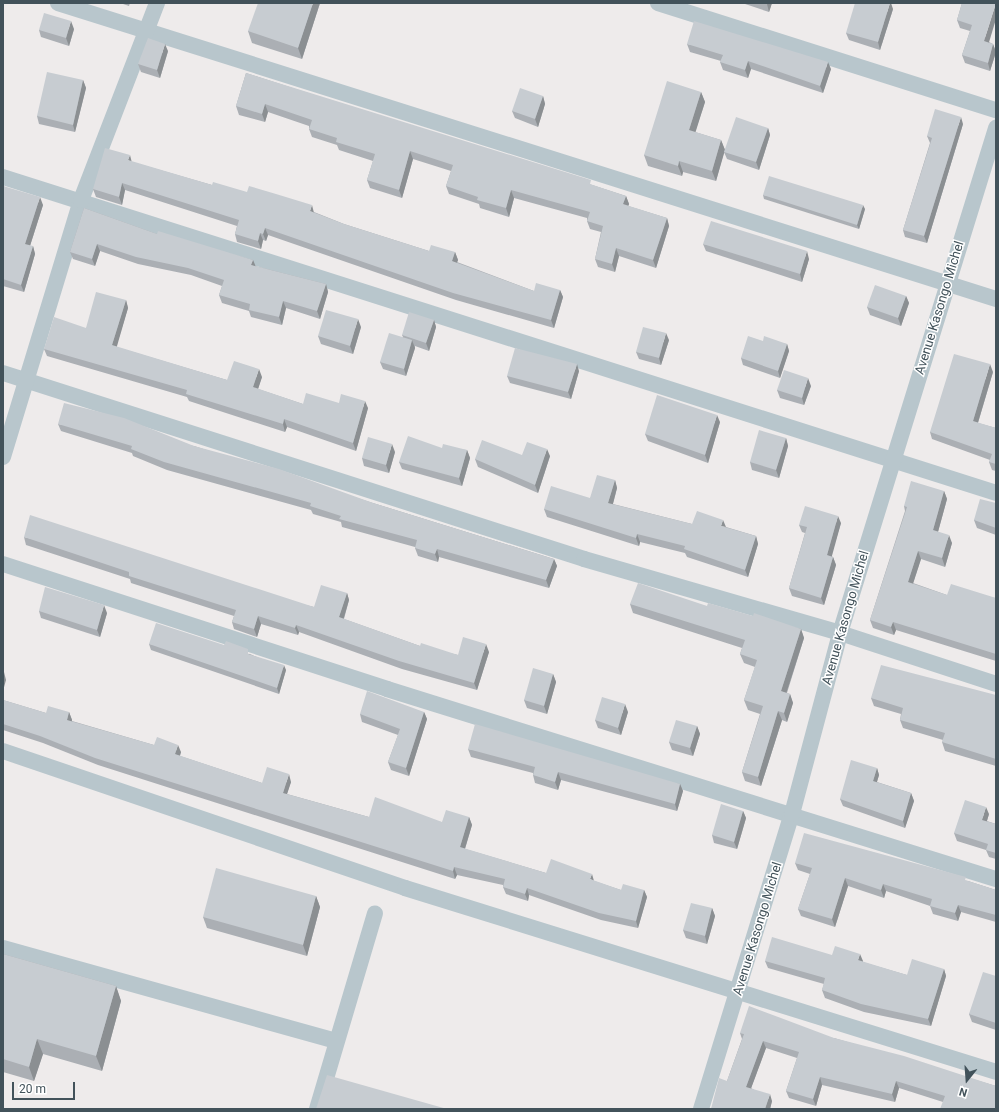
<!DOCTYPE html>
<html>
<head>
<meta charset="utf-8">
<style>
	body { margin:0 }
	#map { position:relative; width:999px; height:1112px; overflow:hidden; background:#eeebeb; font-family:Roboto,sans-serif }
	div>[style] { position:absolute }
	[style*='--x'] { left:calc(var(--x)*1px); top:calc(var(--y)*1px); width:calc(var(--w)*1px); rotate:calc(var(--a)*1deg) }
	.street>* { height:16px; margin:-8px; padding:0 8px; transform-origin:8px; border-radius:8px; background:#b8c6cc }
	.wall>* { inset:0; background:#abafb4 }
	.shaded-wall>* { inset:0; background:#8b8f92 }
	.building>* { inset:0; background:#c7ccd1 }
	span { translate:-50% -50%; white-space:nowrap; text-align:center; line-height:1.15; -webkit-text-stroke:3px #fff; paint-order:stroke }
	.street-label { font-size:13px; color:#42525a }
	.frame { position:absolute; inset:0; border:4px solid #42525a; pointer-events:none }
	.north { position:absolute; left:947px; top:1060px; width:40px; height:40px; -webkit-text-stroke:3px #fff; paint-order:stroke; rotate:197deg; font-size:11px; font-weight:700; line-height:16px; text-align:center; color:#42525a }
	.north::after { content:''; display:block; margin:auto; width:14px; height:18px; background:#42525a; clip-path:polygon(50% 0,100% 100%,50% 72%,0 100%) }
	.scale { position:absolute; left:12px; top:1082px; width:63px; height:18px; box-sizing:border-box; border:2px solid #42525a; border-top:0; padding-left:5px; font-size:12px; line-height:14px; white-space:nowrap; color:#42525a; -webkit-text-stroke:3px #fff; paint-order:stroke }
</style>
</head>
<body>
<div id="map">
	<div class="street">
		<i style="--x:58;--y:3;--w:984;--a:17.51"></i>
		<i style="--x:658;--y:3;--w:355;--a:17.6"></i>
		<i style="--x:3;--y:177;--w:1042;--a:17.65"></i>
		<i style="--x:3;--y:373;--w:610;--a:17.75"></i>
		<i style="--x:584;--y:559;--w:266;--a:16.1"></i>
		<i style="--x:840;--y:633;--w:164;--a:18.1"></i>
		<i style="--x:3;--y:457;--w:269;--a:-73.1"></i>
		<i style="--x:81;--y:200;--w:211;--a:-68.9"></i>
		<i style="--x:3;--y:564;--w:404;--a:18"></i>
		<i style="--x:387;--y:689;--w:638;--a:17.33"></i>
		<i style="--x:3;--y:751;--w:425;--a:18.8"></i>
		<i style="--x:405;--y:888;--w:619;--a:17.29"></i>
		<i style="--x:3;--y:948;--w:345;--a:15.6"></i>
		<i style="--x:317;--y:1109;--w:204;--a:-73.5"></i>
		<i style="--x:701;--y:1109;--w:309;--a:-72.9"></i>
		<i style="--x:792;--y:814;--w:187;--a:-75.1"></i>
		<i style="--x:840;--y:633;--w:529;--a:-72.83"></i>
	</div>
	<div class="wall">
		<i style="clip-path:polygon(120px 3px,130px 3px,129px 6px)"></i>
		<i style="clip-path:polygon(320px 3px,302px 59px,252px 43px,248px 31px)"></i>
		<i style="clip-path:polygon(742px 3px,772px 3px,769px 12px)"></i>
		<i style="clip-path:polygon(962px 3px,989px 42px,993px 44px,996px 52px,990px 71px,965px 63px,962px 55px,970px 31px,960px 28px,957px 20px)"></i>
		<i style="clip-path:polygon(893px 9px,880px 50px,849px 40px,846px 33px)"></i>
		<i style="clip-path:polygon(74px 29px,69px 46px,41px 37px,39px 30px)"></i>
		<i style="clip-path:polygon(687px 44px,831px 69px,823px 93px,751px 69px,748px 78px,723px 70px,720px 62px,721px 61px,690px 52px)"></i>
		<i style="clip-path:polygon(168px 51px,160px 78px,141px 72px,138px 64px)"></i>
		<i style="clip-path:polygon(246px 73px,626px 196px,629px 204px,628px 206px,667px 218px,669px 226px,656px 268px,619px 256px,615px 272px,598px 267px,595px 259px,601px 232px,590px 229px,587px 221px,587px 218px,514px 198px,509px 217px,480px 208px,479px 204px,449px 194px,446px 186px,451px 171px,413px 159px,402px 198px,370px 188px,367px 180px,373px 161px,339px 150px,337px 145px,312px 137px,309px 129px,309px 126px,268px 112px,265px 122px,239px 115px,236px 106px)"></i>
		<i style="clip-path:polygon(83px 80px,86px 88px,75px 132px,39px 124px,37px 116px)"></i>
		<i style="clip-path:polygon(701px 92px,705px 102px,695px 132px,721px 140px,725px 150px,768px 128px,770px 135px,759px 170px,727px 159px,724px 152px,716px 181px,683px 172px,682px 176px,648px 166px,644px 155px)"></i>
		<i style="clip-path:polygon(543px 96px,545px 104px,538px 127px,515px 118px,512px 111px)"></i>
		<i style="clip-path:polygon(963px 124px,927px 243px,905px 237px,903px 230px,930px 143px,927px 136px)"></i>
		<i style="clip-path:polygon(132px 162px,212px 185px,314px 212px,344px 224px,429px 251px,455px 252px,458px 260px,457px 262px,534px 291px,560px 290px,563px 297px,554px 328px,456px 300px,268px 235px,266px 241px,263px 240px,261px 249px,237px 242px,235px 234px,237px 226px,125px 190px,122px 205px,96px 197px,93px 189px)"></i>
		<i style="clip-path:polygon(3px 186px,43px 205px,30px 246px,33px 246px,35px 254px,24px 292px,3px 286px)"></i>
		<i style="clip-path:polygon(763px 195px,865px 209px,859px 229px,764px 199px)"></i>
		<i style="clip-path:polygon(84px 208px,157px 234px,253px 260px,255px 266px,326px 284px,328px 292px,320px 319px,286px 308px,282px 325px,251px 317px,249px 311px,222px 303px,219px 295px,222px 286px,191px 275px,138px 264px,100px 251px,95px 266px,73px 259px,70px 252px)"></i>
		<i style="clip-path:polygon(703px 244px,809px 259px,802px 282px,706px 251px)"></i>
		<i style="clip-path:polygon(906px 296px,909px 303px,901px 326px,870px 315px,867px 307px)"></i>
		<i style="clip-path:polygon(126px 300px,128px 308px,116px 347px,227px 380px,262px 377px,258px 389px,303px 404px,339px 403px,368px 408px,356px 451px,287px 427px,285px 432px,189px 401px,187px 397px,47px 356px,44px 349px,86px 328px)"></i>
		<i style="clip-path:polygon(434px 320px,436px 327px,429px 351px,415px 346px,415px 348px,406px 376px,383px 369px,380px 362px,403px 337px,402px 335px)"></i>
		<i style="clip-path:polygon(361px 327px,353px 354px,321px 344px,318px 336px)"></i>
		<i style="clip-path:polygon(669px 340px,661px 365px,639px 359px,636px 352px)"></i>
		<i style="clip-path:polygon(763px 341px,787px 344px,789px 351px,780px 378px,743px 365px,741px 358px)"></i>
		<i style="clip-path:polygon(579px 371px,571px 399px,510px 383px,507px 376px)"></i>
		<i style="clip-path:polygon(993px 372px,978px 423px,996px 428px,996px 471px,992px 470px,989px 462px,990px 460px,932px 439px,930px 432px)"></i>
		<i style="clip-path:polygon(811px 386px,804px 405px,780px 398px,777px 390px)"></i>
		<i style="clip-path:polygon(720px 422px,708px 463px,648px 441px,645px 434px)"></i>
		<i style="clip-path:polygon(58px 424px,194px 446px,373px 503px,554px 559px,557px 566px,549px 588px,439px 557px,438px 562px,418px 556px,415px 548px,415px 547px,342px 527px,341px 522px,313px 514px,311px 510px,167px 470px,133px 456px,132px 453px,61px 431px)"></i>
		<i style="clip-path:polygon(786px 438px,788px 446px,779px 478px,752px 470px,750px 462px)"></i>
		<i style="clip-path:polygon(442px 448px,467px 450px,470px 458px,462px 486px,402px 469px,399px 462px)"></i>
		<i style="clip-path:polygon(395px 452px,389px 473px,364px 466px,362px 458px)"></i>
		<i style="clip-path:polygon(522px 455px,550px 456px,538px 493px,478px 467px,475px 459px)"></i>
		<i style="clip-path:polygon(615px 480px,617px 488px,613px 504px,692px 524px,726px 527px,756px 536px,758px 544px,748px 577px,687px 557px,685px 553px,640px 542px,639px 546px,547px 517px,544px 509px,590px 498px)"></i>
		<i style="clip-path:polygon(944px 491px,947px 499px,938px 532px,952px 543px,945px 567px,921px 559px,913px 583px,947px 595px,996px 598px,996px 661px,896px 630px,894px 635px,873px 628px,870px 620px,905px 511px,904px 506px)"></i>
		<i style="clip-path:polygon(996px 503px,996px 535px,977px 528px,974px 520px)"></i>
		<i style="clip-path:polygon(841px 523px,831px 556px,833px 557px,836px 565px,824px 605px,792px 596px,789px 588px,805px 533px,802px 532px,799px 525px)"></i>
		<i style="clip-path:polygon(24px 537px,314px 607px,347px 593px,349px 600px,344px 619px,420px 646px,458px 655px,489px 652px,477px 690px,402px 669px,299px 632px,298px 635px,261px 624px,257px 637px,234px 629px,232px 622px,234px 616px,131px 583px,130px 579px,26px 545px)"></i>
		<i style="clip-path:polygon(630px 604px,707px 606px,801px 629px,804px 638px,787px 693px,790px 694px,793px 703px,787px 722px,782px 720px,761px 786px,745px 781px,742px 772px,760px 714px,748px 710px,744px 700px,755px 667px,744px 663px,740px 654px,742px 648px,633px 613px)"></i>
		<i style="clip-path:polygon(39px 611px,107px 613px,100px 637px,41px 618px)"></i>
		<i style="clip-path:polygon(149px 644px,250px 654px,286px 670px,279px 694px,151px 650px)"></i>
		<i style="clip-path:polygon(553px 674px,556px 682px,547px 714px,527px 708px,524px 700px)"></i>
		<i style="clip-path:polygon(996px 695px,996px 766px,945px 751px,942px 742px,943px 740px,903px 728px,900px 720px,901px 714px,874px 706px,871px 698px)"></i>
		<i style="clip-path:polygon(3px 700px,46px 713px,69px 712px,72px 720px,72px 721px,154px 745px,181px 752px,180px 756px,262px 783px,291px 782px,287px 794px,369px 817px,442px 822px,469px 817px,472px 825px,465px 849px,546px 873px,594px 881px,621px 890px,644px 890px,647px 897px,638px 928px,601px 920px,529px 895px,528px 901px,506px 894px,503px 887px,503px 885px,457px 875px,455px 879px,98px 765px,43px 743px,3px 730px)"></i>
		<i style="clip-path:polygon(424px 712px,427px 719px,409px 776px,391px 770px,388px 762px,398px 735px,362px 722px,360px 714px)"></i>
		<i style="clip-path:polygon(628px 712px,621px 735px,598px 728px,595px 720px)"></i>
		<i style="clip-path:polygon(697px 726px,700px 734px,693px 756px,672px 750px,669px 742px)"></i>
		<i style="clip-path:polygon(468px 749px,680px 784px,683px 791px,677px 811px,561px 780px,558px 790px,535px 783px,533px 775px,533px 773px,471px 757px)"></i>
		<i style="clip-path:polygon(877px 768px,879px 775px,877px 782px,911px 793px,914px 801px,905px 828px,843px 806px,840px 799px)"></i>
		<i style="clip-path:polygon(743px 811px,746px 818px,737px 849px,714px 843px,712px 835px)"></i>
		<i style="clip-path:polygon(989px 814px,987px 821px,996px 824px,996px 859px,989px 857px,986px 850px,957px 841px,954px 833px)"></i>
		<i style="clip-path:polygon(795px 863px,968px 881px,996px 890px,996px 922px,961px 912px,958px 921px,933px 914px,930px 906px,886px 891px,884px 898px,848px 886px,835px 927px,801px 916px,798px 909px,810px 874px,798px 870px)"></i>
		<i style="clip-path:polygon(316px 896px,320px 907px,307px 956px,207px 928px,203px 917px)"></i>
		<i style="clip-path:polygon(712px 908px,715px 916px,707px 944px,686px 938px,683px 930px)"></i>
		<i style="clip-path:polygon(3px 954px,116px 986px,121px 1001px,102px 1071px,43px 1054px,34px 1081px,3px 1072px)"></i>
		<i style="clip-path:polygon(832px 955px,863px 961px,862px 962px,907px 975px,944px 969px,946px 976px,931px 1026px,864px 1012px,825px 998px,822px 990px,824px 984px,768px 968px,765px 961px)"></i>
		<i style="clip-path:polygon(996px 976px,996px 1030px,972px 1022px,969px 1014px)"></i>
		<i style="clip-path:polygon(740px 1033px,834px 1038px,996px 1086px,943px 1102px,899px 1088px,895px 1102px,822px 1085px,816px 1106px,789px 1098px,786px 1091px,797px 1058px,766px 1048px,751px 1088px,772px 1101px,770px 1109px,711px 1109px,727px 1081px,742px 1039px)"></i>
	</div>
	<div class="shaded-wall">
		<i style="clip-path:polygon(313px 3px,320px 3px,302px 59px,298px 48px)"></i>
		<i style="clip-path:polygon(767px 3px,772px 3px,769px 12px,767px 4px)"></i>
		<i style="clip-path:polygon(890px 3px,891px 3px,893px 9px,880px 50px,878px 42px)"></i>
		<i style="clip-path:polygon(996px 3px,996px 19px,987px 49px,984px 41px)"></i>
		<i style="clip-path:polygon(71px 21px,74px 29px,69px 46px,66px 38px)"></i>
		<i style="clip-path:polygon(165px 44px,168px 51px,160px 78px,157px 70px)"></i>
		<i style="clip-path:polygon(993px 44px,996px 52px,990px 71px,988px 63px)"></i>
		<i style="clip-path:polygon(748px 61px,751px 69px,748px 78px,745px 70px)"></i>
		<i style="clip-path:polygon(828px 62px,831px 69px,823px 93px,820px 86px)"></i>
		<i style="clip-path:polygon(83px 80px,86px 88px,75px 132px,73px 125px)"></i>
		<i style="clip-path:polygon(701px 92px,705px 102px,693px 140px,689px 130px)"></i>
		<i style="clip-path:polygon(543px 96px,545px 104px,538px 127px,535px 119px)"></i>
		<i style="clip-path:polygon(265px 104px,268px 112px,265px 122px,262px 114px)"></i>
		<i style="clip-path:polygon(961px 117px,963px 124px,927px 243px,924px 236px)"></i>
		<i style="clip-path:polygon(768px 128px,770px 135px,759px 170px,756px 162px)"></i>
		<i style="clip-path:polygon(721px 140px,725px 150px,716px 181px,712px 171px)"></i>
		<i style="clip-path:polygon(410px 151px,413px 159px,402px 198px,399px 190px)"></i>
		<i style="clip-path:polygon(130px 155px,132px 163px,128px 160px)"></i>
		<i style="clip-path:polygon(679px 161px,683px 172px,682px 176px,678px 166px)"></i>
		<i style="clip-path:polygon(122px 183px,125px 190px,122px 205px,119px 197px)"></i>
		<i style="clip-path:polygon(511px 190px,514px 198px,509px 217px,506px 208px)"></i>
		<i style="clip-path:polygon(626px 196px,629px 204px,626px 212px,623px 204px)"></i>
		<i style="clip-path:polygon(40px 197px,43px 205px,28px 252px,25px 244px)"></i>
		<i style="clip-path:polygon(312px 205px,314px 213px,310px 211px)"></i>
		<i style="clip-path:polygon(863px 205px,865px 209px,859px 229px,857px 225px)"></i>
		<i style="clip-path:polygon(667px 218px,669px 226px,656px 268px,653px 260px)"></i>
		<i style="clip-path:polygon(265px 228px,268px 235px,266px 241px,263px 234px)"></i>
		<i style="clip-path:polygon(260px 233px,263px 240px,261px 249px,258px 241px)"></i>
		<i style="clip-path:polygon(97px 244px,100px 251px,95px 266px,92px 259px)"></i>
		<i style="clip-path:polygon(33px 246px,35px 254px,24px 292px,21px 285px)"></i>
		<i style="clip-path:polygon(616px 248px,619px 256px,615px 272px,612px 264px)"></i>
		<i style="clip-path:polygon(807px 251px,809px 259px,802px 282px,800px 274px)"></i>
		<i style="clip-path:polygon(455px 252px,458px 260px,455px 268px,452px 261px)"></i>
		<i style="clip-path:polygon(253px 260px,256px 267px,251px 265px)"></i>
		<i style="clip-path:polygon(326px 284px,328px 292px,320px 319px,317px 311px)"></i>
		<i style="clip-path:polygon(560px 290px,563px 297px,554px 328px,551px 320px)"></i>
		<i style="clip-path:polygon(906px 296px,909px 303px,901px 326px,898px 318px)"></i>
		<i style="clip-path:polygon(126px 300px,128px 308px,115px 353px,112px 345px)"></i>
		<i style="clip-path:polygon(283px 301px,286px 308px,282px 325px,279px 317px)"></i>
		<i style="clip-path:polygon(358px 319px,361px 327px,353px 354px,350px 346px)"></i>
		<i style="clip-path:polygon(434px 320px,436px 327px,429px 351px,426px 343px)"></i>
		<i style="clip-path:polygon(666px 333px,669px 340px,661px 365px,659px 358px)"></i>
		<i style="clip-path:polygon(412px 340px,415px 348px,406px 376px,404px 369px)"></i>
		<i style="clip-path:polygon(787px 344px,789px 351px,780px 378px,778px 371px)"></i>
		<i style="clip-path:polygon(577px 364px,579px 371px,571px 399px,568px 392px)"></i>
		<i style="clip-path:polygon(990px 364px,993px 372px,976px 429px,973px 421px)"></i>
		<i style="clip-path:polygon(259px 369px,262px 377px,256px 395px,253px 387px)"></i>
		<i style="clip-path:polygon(808px 378px,811px 386px,804px 405px,802px 398px)"></i>
		<i style="clip-path:polygon(365px 401px,368px 408px,356px 451px,353px 443px)"></i>
		<i style="clip-path:polygon(717px 415px,720px 422px,708px 463px,705px 455px)"></i>
		<i style="clip-path:polygon(284px 419px,287px 427px,285px 432px,283px 424px)"></i>
		<i style="clip-path:polygon(786px 438px,788px 446px,779px 478px,776px 470px)"></i>
		<i style="clip-path:polygon(392px 444px,395px 452px,389px 473px,386px 465px)"></i>
		<i style="clip-path:polygon(547px 449px,550px 456px,538px 493px,535px 485px)"></i>
		<i style="clip-path:polygon(467px 450px,470px 458px,462px 486px,459px 478px)"></i>
		<i style="clip-path:polygon(615px 480px,617px 488px,611px 511px,608px 503px)"></i>
		<i style="clip-path:polygon(944px 491px,947px 499px,936px 539px,933px 530px)"></i>
		<i style="clip-path:polygon(838px 516px,841px 523px,830px 563px,827px 555px)"></i>
		<i style="clip-path:polygon(723px 520px,726px 527px,721px 526px)"></i>
		<i style="clip-path:polygon(637px 534px,640px 542px,639px 546px,636px 538px)"></i>
		<i style="clip-path:polygon(949px 535px,952px 543px,945px 567px,942px 558px)"></i>
		<i style="clip-path:polygon(756px 536px,758px 544px,748px 577px,745px 570px)"></i>
		<i style="clip-path:polygon(437px 549px,439px 557px,438px 562px,435px 554px)"></i>
		<i style="clip-path:polygon(918px 551px,921px 559px,911px 590px,908px 582px)"></i>
		<i style="clip-path:polygon(833px 557px,836px 565px,824px 605px,821px 598px)"></i>
		<i style="clip-path:polygon(554px 559px,557px 566px,549px 588px,546px 580px)"></i>
		<i style="clip-path:polygon(347px 593px,349px 600px,342px 624px,339px 617px)"></i>
		<i style="clip-path:polygon(104px 605px,107px 613px,100px 637px,97px 630px)"></i>
		<i style="clip-path:polygon(258px 616px,261px 624px,257px 637px,254px 629px)"></i>
		<i style="clip-path:polygon(893px 622px,896px 630px,894px 635px,891px 627px)"></i>
		<i style="clip-path:polygon(296px 625px,299px 632px,298px 635px,295px 628px)"></i>
		<i style="clip-path:polygon(801px 629px,804px 638px,784px 700px,781px 691px)"></i>
		<i style="clip-path:polygon(486px 644px,489px 652px,477px 690px,474px 683px)"></i>
		<i style="clip-path:polygon(284px 665px,286px 670px,279px 694px,277px 688px)"></i>
		<i style="clip-path:polygon(4px 672px,6px 680px,3px 691px,3px 675px)"></i>
		<i style="clip-path:polygon(553px 674px,556px 682px,547px 714px,544px 706px)"></i>
		<i style="clip-path:polygon(790px 694px,793px 703px,787px 722px,784px 713px)"></i>
		<i style="clip-path:polygon(625px 704px,628px 712px,621px 735px,618px 728px)"></i>
		<i style="clip-path:polygon(778px 711px,782px 720px,761px 786px,758px 777px)"></i>
		<i style="clip-path:polygon(69px 712px,72px 720px,70px 727px,67px 720px)"></i>
		<i style="clip-path:polygon(424px 712px,427px 719px,409px 776px,406px 768px)"></i>
		<i style="clip-path:polygon(697px 726px,700px 734px,693px 756px,690px 748px)"></i>
		<i style="clip-path:polygon(178px 745px,181px 752px,178px 761px,175px 754px)"></i>
		<i style="clip-path:polygon(877px 768px,879px 775px,875px 788px,873px 781px)"></i>
		<i style="clip-path:polygon(558px 772px,561px 780px,558px 790px,555px 782px)"></i>
		<i style="clip-path:polygon(289px 774px,291px 782px,285px 800px,283px 793px)"></i>
		<i style="clip-path:polygon(680px 784px,683px 791px,677px 811px,675px 804px)"></i>
		<i style="clip-path:polygon(911px 793px,914px 801px,905px 828px,903px 821px)"></i>
		<i style="clip-path:polygon(986px 807px,989px 814px,985px 827px,982px 820px)"></i>
		<i style="clip-path:polygon(743px 811px,746px 818px,737px 849px,734px 842px)"></i>
		<i style="clip-path:polygon(469px 817px,472px 825px,463px 855px,460px 847px)"></i>
		<i style="clip-path:polygon(454px 867px,457px 875px,455px 879px,453px 871px)"></i>
		<i style="clip-path:polygon(592px 874px,594px 881px,590px 879px)"></i>
		<i style="clip-path:polygon(845px 878px,848px 886px,835px 927px,832px 919px)"></i>
		<i style="clip-path:polygon(883px 884px,886px 891px,884px 898px,881px 890px)"></i>
		<i style="clip-path:polygon(527px 888px,529px 895px,528px 901px,525px 894px)"></i>
		<i style="clip-path:polygon(644px 890px,647px 897px,638px 928px,636px 921px)"></i>
		<i style="clip-path:polygon(316px 896px,320px 907px,307px 956px,303px 945px)"></i>
		<i style="clip-path:polygon(958px 905px,961px 912px,958px 921px,955px 913px)"></i>
		<i style="clip-path:polygon(712px 908px,715px 916px,707px 944px,705px 936px)"></i>
		<i style="clip-path:polygon(860px 954px,863px 961px,861px 968px,858px 960px)"></i>
		<i style="clip-path:polygon(944px 969px,946px 976px,931px 1026px,928px 1019px)"></i>
		<i style="clip-path:polygon(116px 986px,121px 1001px,102px 1071px,96px 1056px)"></i>
		<i style="clip-path:polygon(37px 1039px,43px 1054px,34px 1081px,29px 1067px)"></i>
		<i style="clip-path:polygon(763px 1041px,766px 1048px,749px 1094px,746px 1087px)"></i>
		<i style="clip-path:polygon(820px 1077px,822px 1085px,816px 1106px,813px 1099px)"></i>
		<i style="clip-path:polygon(896px 1081px,899px 1088px,895px 1102px,892px 1094px)"></i>
		<i style="clip-path:polygon(770px 1094px,772px 1101px,770px 1109px,765px 1109px)"></i>
	</div>
	<div class="building">
		<i style="clip-path:polygon(258px 3px,313px 3px,298px 48px,248px 31px)"></i>
		<i style="clip-path:polygon(855px 3px,890px 3px,878px 42px,846px 33px)"></i>
		<i style="clip-path:polygon(962px 3px,996px 3px,984px 41px,993px 44px,988px 63px,962px 55px,972px 25px,957px 20px)"></i>
		<i style="clip-path:polygon(44px 13px,71px 21px,66px 38px,39px 30px)"></i>
		<i style="clip-path:polygon(694px 21px,828px 62px,820px 86px,748px 61px,745px 70px,720px 62px,723px 55px,687px 44px)"></i>
		<i style="clip-path:polygon(148px 38px,165px 44px,157px 70px,138px 64px)"></i>
		<i style="clip-path:polygon(47px 72px,83px 80px,73px 125px,37px 116px)"></i>
		<i style="clip-path:polygon(246px 73px,591px 180px,590px 184px,626px 196px,623px 204px,667px 218px,653px 260px,616px 248px,612px 264px,595px 259px,603px 226px,587px 221px,590px 212px,511px 190px,506px 208px,477px 200px,478px 197px,446px 186px,453px 165px,410px 151px,399px 190px,367px 180px,375px 154px,336px 142px,337px 138px,309px 129px,312px 120px,265px 104px,262px 114px,236px 106px)"></i>
		<i style="clip-path:polygon(667px 81px,701px 92px,689px 130px,721px 140px,712px 171px,679px 161px,678px 166px,644px 155px)"></i>
		<i style="clip-path:polygon(520px 88px,543px 96px,535px 119px,512px 111px)"></i>
		<i style="clip-path:polygon(935px 109px,961px 117px,924px 236px,903px 230px,932px 138px,927px 136px)"></i>
		<i style="clip-path:polygon(736px 117px,768px 128px,756px 162px,724px 152px)"></i>
		<i style="clip-path:polygon(105px 148px,130px 155px,128px 160px,212px 185px,213px 182px,247px 192px,249px 186px,276px 194px,312px 205px,310px 211px,344px 224px,429px 251px,431px 245px,455px 252px,452px 261px,534px 291px,536px 283px,560px 290px,551px 320px,453px 293px,265px 228px,263px 234px,260px 233px,258px 241px,235px 234px,239px 220px,122px 183px,119px 197px,93px 189px)"></i>
		<i style="clip-path:polygon(769px 176px,863px 205px,857px 225px,763px 195px)"></i>
		<i style="clip-path:polygon(3px 186px,40px 197px,25px 244px,33px 246px,21px 285px,3px 279px)"></i>
		<i style="clip-path:polygon(84px 208px,157px 234px,158px 231px,253px 260px,251px 265px,326px 284px,317px 311px,283px 301px,279px 317px,249px 310px,250px 304px,219px 295px,224px 280px,188px 268px,136px 257px,97px 244px,92px 259px,70px 252px)"></i>
		<i style="clip-path:polygon(711px 221px,807px 251px,800px 274px,703px 244px)"></i>
		<i style="clip-path:polygon(875px 285px,906px 296px,898px 318px,867px 307px)"></i>
		<i style="clip-path:polygon(96px 292px,126px 300px,112px 345px,227px 380px,234px 361px,259px 369px,253px 387px,303px 404px,306px 393px,339px 403px,341px 394px,365px 401px,353px 443px,284px 419px,283px 424px,186px 394px,187px 390px,44px 349px,54px 317px,86px 328px)"></i>
		<i style="clip-path:polygon(326px 310px,358px 319px,350px 346px,318px 336px)"></i>
		<i style="clip-path:polygon(409px 312px,434px 320px,426px 343px,402px 335px)"></i>
		<i style="clip-path:polygon(643px 327px,666px 333px,659px 358px,636px 352px)"></i>
		<i style="clip-path:polygon(389px 333px,412px 340px,404px 369px,380px 362px)"></i>
		<i style="clip-path:polygon(748px 336px,763px 341px,764px 336px,787px 344px,778px 371px,741px 358px)"></i>
		<i style="clip-path:polygon(515px 348px,577px 364px,568px 392px,507px 376px)"></i>
		<i style="clip-path:polygon(954px 354px,990px 364px,973px 421px,996px 428px,996px 464px,989px 462px,992px 454px,930px 432px)"></i>
		<i style="clip-path:polygon(784px 370px,808px 378px,802px 398px,777px 390px)"></i>
		<i style="clip-path:polygon(657px 395px,717px 415px,705px 455px,645px 434px)"></i>
		<i style="clip-path:polygon(64px 403px,124px 418px,194px 446px,279px 469px,373px 503px,554px 559px,546px 580px,437px 549px,435px 554px,415px 548px,417px 540px,339px 519px,341px 516px,310px 506px,311px 503px,164px 462px,131px 449px,132px 446px,58px 424px)"></i>
		<i style="clip-path:polygon(759px 430px,786px 438px,776px 470px,750px 462px)"></i>
		<i style="clip-path:polygon(408px 436px,442px 448px,443px 444px,467px 450px,459px 478px,399px 462px)"></i>
		<i style="clip-path:polygon(368px 437px,392px 444px,386px 465px,362px 458px)"></i>
		<i style="clip-path:polygon(482px 440px,522px 455px,527px 442px,547px 449px,535px 485px,475px 459px)"></i>
		<i style="clip-path:polygon(597px 475px,615px 480px,608px 503px,692px 524px,697px 511px,723px 520px,721px 526px,756px 536px,745px 570px,684px 549px,685px 546px,637px 534px,636px 538px,544px 509px,551px 486px,590px 498px)"></i>
		<i style="clip-path:polygon(911px 481px,944px 491px,933px 530px,949px 535px,942px 558px,918px 551px,908px 582px,947px 595px,951px 584px,996px 598px,996px 654px,893px 622px,891px 627px,870px 620px,907px 507px,904px 506px)"></i>
		<i style="clip-path:polygon(980px 499px,996px 503px,996px 528px,974px 520px)"></i>
		<i style="clip-path:polygon(805px 506px,838px 516px,827px 555px,833px 557px,821px 598px,789px 588px,807px 527px,799px 525px)"></i>
		<i style="clip-path:polygon(30px 515px,314px 607px,321px 585px,347px 593px,339px 617px,420px 646px,421px 643px,458px 655px,463px 637px,486px 644px,474px 683px,399px 661px,296px 625px,295px 628px,258px 616px,254px 629px,232px 622px,236px 610px,129px 576px,129px 572px,24px 537px)"></i>
		<i style="clip-path:polygon(638px 583px,707px 606px,708px 603px,753px 616px,754px 613px,801px 629px,781px 691px,790px 694px,784px 713px,778px 711px,758px 777px,742px 772px,763px 706px,744px 700px,757px 660px,740px 654px,745px 640px,630px 604px)"></i>
		<i style="clip-path:polygon(45px 587px,104px 605px,97px 630px,39px 611px)"></i>
		<i style="clip-path:polygon(156px 623px,224px 645px,226px 641px,248px 649px,248px 654px,284px 665px,277px 688px,149px 644px)"></i>
		<i style="clip-path:polygon(881px 665px,996px 695px,996px 759px,942px 742px,945px 733px,900px 720px,903px 708px,871px 698px)"></i>
		<i style="clip-path:polygon(533px 668px,553px 674px,544px 706px,524px 700px)"></i>
		<i style="clip-path:polygon(367px 691px,424px 712px,406px 768px,388px 762px,400px 729px,360px 714px)"></i>
		<i style="clip-path:polygon(602px 697px,625px 704px,618px 728px,595px 720px)"></i>
		<i style="clip-path:polygon(3px 700px,46px 713px,48px 706px,69px 712px,67px 720px,154px 745px,157px 737px,178px 745px,175px 754px,262px 783px,267px 767px,289px 774px,283px 793px,369px 817px,375px 797px,442px 822px,446px 810px,469px 817px,460px 847px,546px 873px,551px 859px,592px 874px,590px 879px,621px 890px,623px 884px,644px 890px,636px 921px,599px 913px,527px 888px,525px 894px,503px 887px,505px 879px,454px 867px,453px 871px,95px 758px,40px 736px,3px 724px)"></i>
		<i style="clip-path:polygon(676px 720px,697px 726px,690px 748px,669px 742px)"></i>
		<i style="clip-path:polygon(475px 724px,680px 784px,675px 804px,558px 772px,555px 782px,533px 775px,535px 767px,468px 749px)"></i>
		<i style="clip-path:polygon(851px 760px,877px 768px,873px 781px,911px 793px,903px 821px,840px 799px)"></i>
		<i style="clip-path:polygon(965px 800px,986px 807px,982px 820px,996px 824px,996px 853px,986px 850px,988px 844px,954px 833px)"></i>
		<i style="clip-path:polygon(721px 804px,743px 811px,734px 842px,712px 835px)"></i>
		<i style="clip-path:polygon(804px 833px,966px 877px,965px 880px,996px 890px,996px 915px,958px 905px,955px 913px,930px 906px,932px 899px,883px 884px,881px 890px,845px 878px,832px 919px,798px 909px,812px 868px,795px 863px)"></i>
		<i style="clip-path:polygon(216px 868px,316px 896px,303px 945px,203px 917px)"></i>
		<i style="clip-path:polygon(691px 903px,712px 908px,705px 936px,683px 930px)"></i>
		<i style="clip-path:polygon(772px 937px,832px 955px,835px 946px,860px 954px,858px 960px,907px 975px,912px 959px,944px 969px,928px 1019px,861px 1004px,822px 990px,825px 978px,765px 961px)"></i>
		<i style="clip-path:polygon(3px 954px,116px 986px,96px 1056px,37px 1039px,29px 1067px,3px 1059px)"></i>
		<i style="clip-path:polygon(983px 972px,996px 976px,996px 1023px,969px 1014px)"></i>
		<i style="clip-path:polygon(749px 1006px,834px 1038px,904px 1056px,996px 1086px,996px 1109px,940px 1109px,945px 1096px,896px 1081px,892px 1094px,820px 1077px,813px 1099px,786px 1091px,799px 1052px,763px 1041px,746px 1087px,770px 1094px,765px 1109px,711px 1109px,719px 1078px,727px 1081px,744px 1034px,740px 1033px)"></i>
		<i style="clip-path:polygon(327px 1075px,447px 1109px,316px 1109px)"></i>
	</div>
	<div class="street-label">
		<span style="left:940px;top:308px;rotate:-73deg">Avenue Kasongo Michel</span>
		<span style="left:846px;top:618px;rotate:-74deg">Avenue Kasongo Michel</span>
		<span style="left:758px;top:929px;rotate:-73deg">Avenue Kasongo Michel</span>
	</div>
	<div class="frame"></div>
	<div class="north">N</div>
	<div class="scale">20 m</div>
</div>
</body>
</html>
